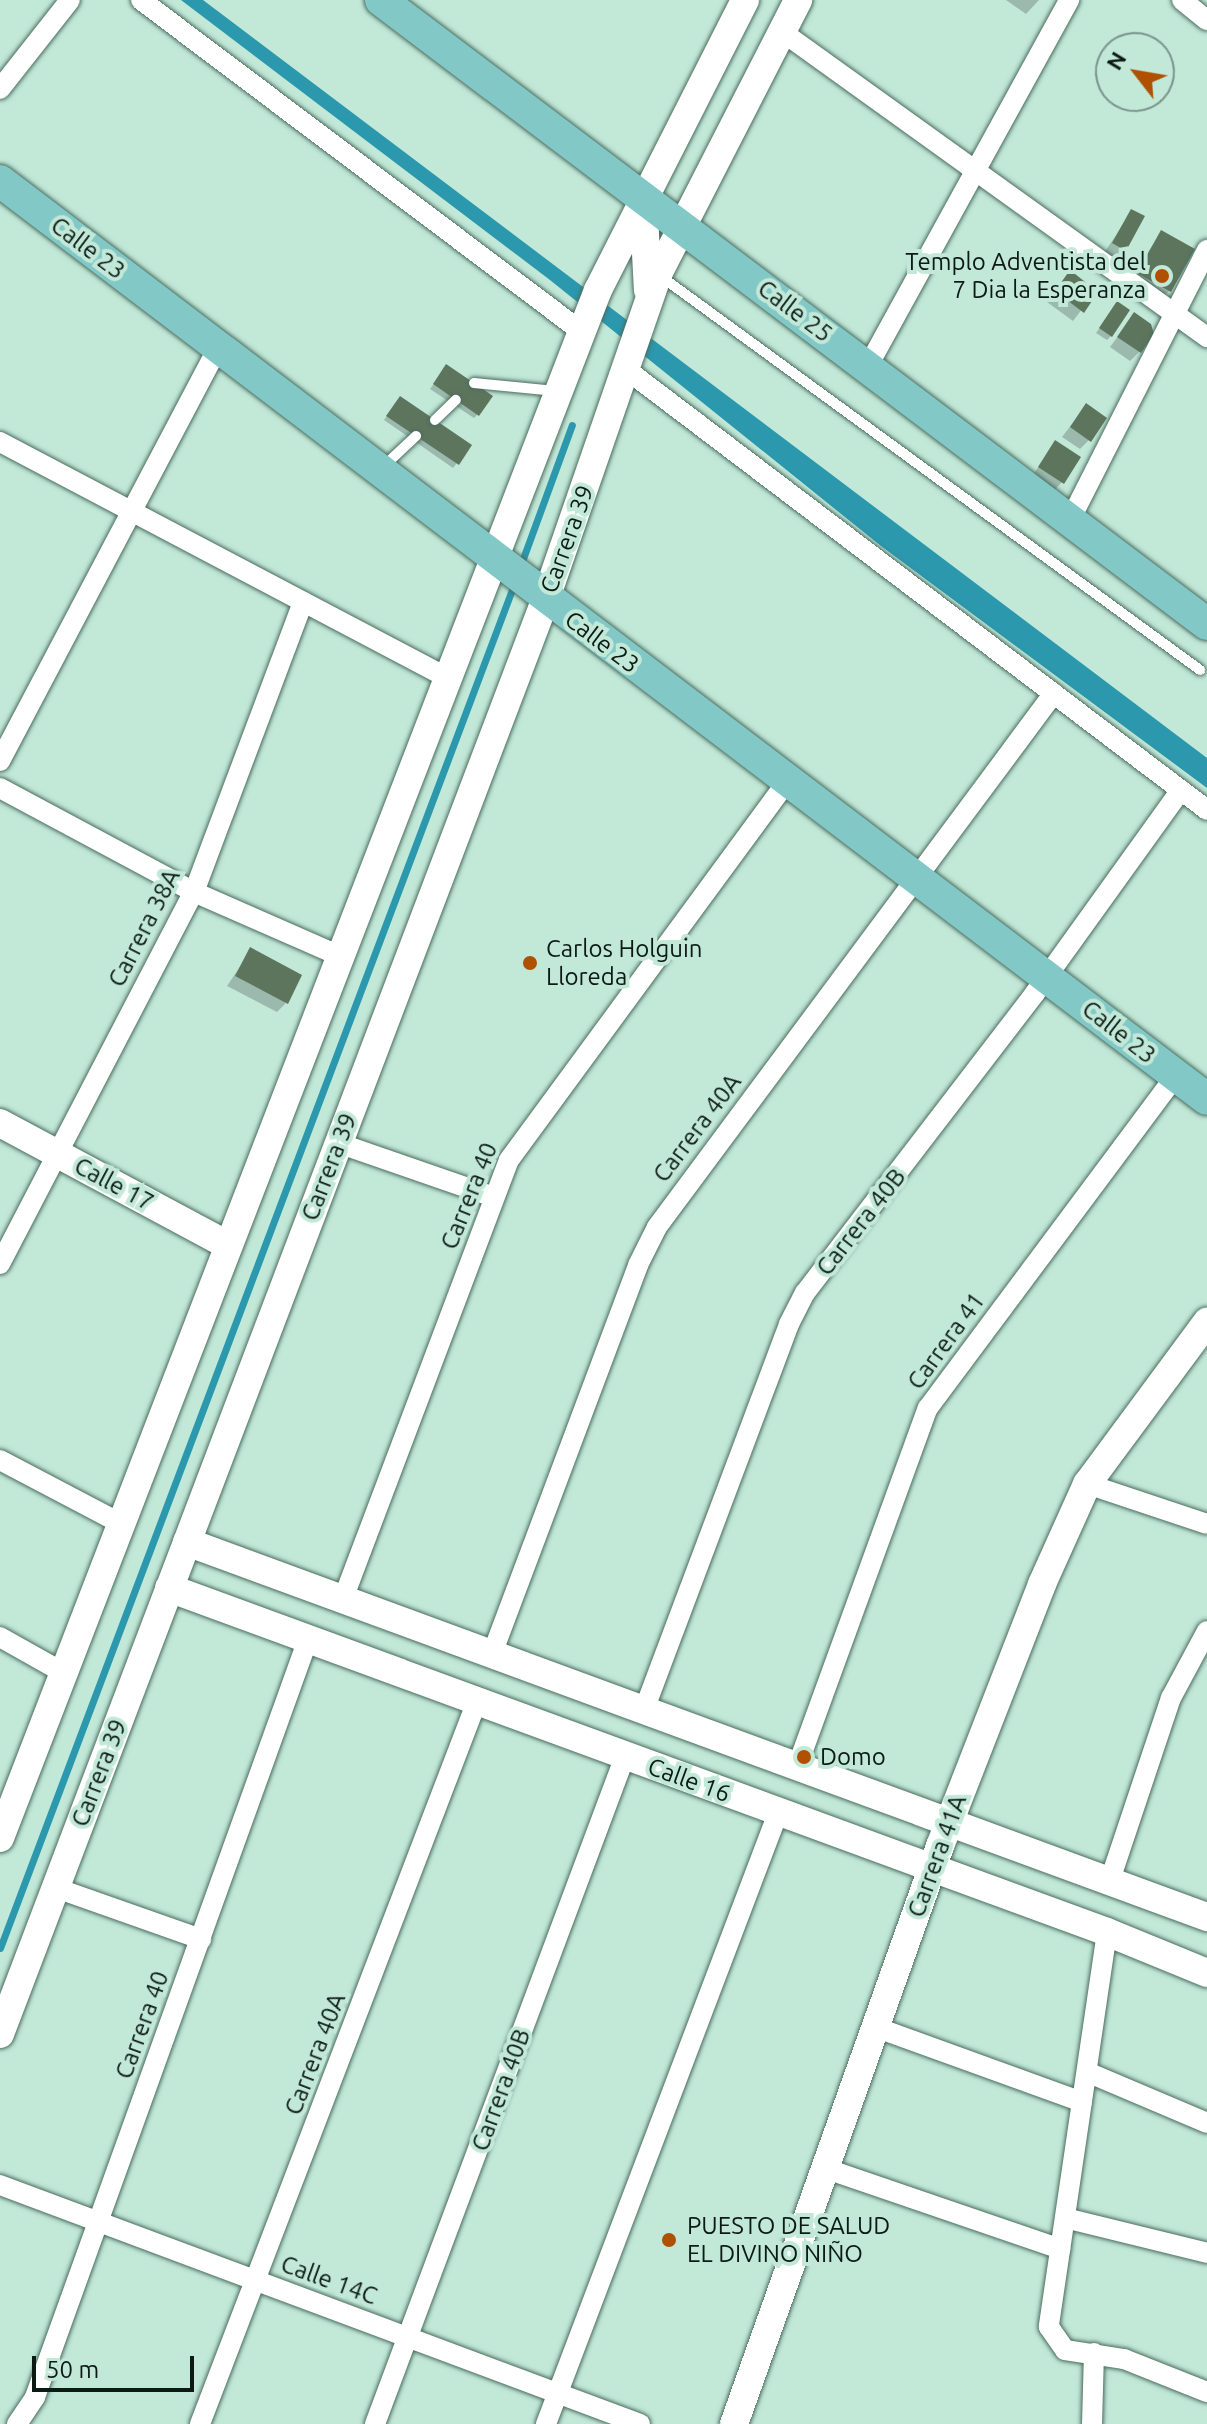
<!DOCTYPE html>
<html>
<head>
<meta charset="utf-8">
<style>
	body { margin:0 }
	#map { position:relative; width:1207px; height:2424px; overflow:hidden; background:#c2e8d8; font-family:Ubuntu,sans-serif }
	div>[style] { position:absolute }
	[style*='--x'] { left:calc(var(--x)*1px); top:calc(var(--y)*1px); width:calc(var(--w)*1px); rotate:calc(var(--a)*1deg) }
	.water>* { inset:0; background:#2b98ae }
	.shadow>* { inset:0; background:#0003 }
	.stream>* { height:7px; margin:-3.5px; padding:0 3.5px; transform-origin:3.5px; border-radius:3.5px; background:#2b98ae }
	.building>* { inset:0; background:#5e755d }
	.roads { filter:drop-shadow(0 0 2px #4a6c5e) drop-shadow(0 0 2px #4a6c5e) }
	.lane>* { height:10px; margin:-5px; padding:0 5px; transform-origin:5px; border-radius:5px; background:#fff }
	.street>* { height:20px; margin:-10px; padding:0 10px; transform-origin:10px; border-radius:10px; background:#fff }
	.secondary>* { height:28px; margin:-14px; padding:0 14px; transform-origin:14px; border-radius:14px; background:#fff }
	.primary>* { height:32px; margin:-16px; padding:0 16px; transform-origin:16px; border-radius:16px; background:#81c8c6 }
	.dots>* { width:22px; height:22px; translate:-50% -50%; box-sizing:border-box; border:4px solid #c2e8d8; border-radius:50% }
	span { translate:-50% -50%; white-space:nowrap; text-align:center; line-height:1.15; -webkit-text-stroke:8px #c2e8d8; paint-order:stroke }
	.street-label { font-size:24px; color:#0c1a14 }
	.poi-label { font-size:24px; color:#0c1a14 }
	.right { translate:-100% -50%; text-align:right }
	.left { translate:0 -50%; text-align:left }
	.north { position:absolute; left:1095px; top:32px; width:80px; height:80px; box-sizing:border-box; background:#c2e8d8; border:2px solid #79968a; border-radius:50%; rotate:301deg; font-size:22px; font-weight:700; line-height:32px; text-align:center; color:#0c1a14 }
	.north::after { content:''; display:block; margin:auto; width:28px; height:36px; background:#af5100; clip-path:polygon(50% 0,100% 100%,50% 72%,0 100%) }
	.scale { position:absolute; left:32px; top:2356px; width:162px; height:36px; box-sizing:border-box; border:4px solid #0c1a14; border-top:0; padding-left:10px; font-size:24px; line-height:28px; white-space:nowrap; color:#0c1a14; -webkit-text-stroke:6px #c2e8d8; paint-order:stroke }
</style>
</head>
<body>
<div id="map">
	<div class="water">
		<i style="clip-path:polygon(181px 0,203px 0,1207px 758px,1207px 788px,881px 546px,550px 280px)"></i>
	</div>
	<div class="shadow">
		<i style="clip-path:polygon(1006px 0,1039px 0,1026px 14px)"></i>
		<i style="clip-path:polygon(1132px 211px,1124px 250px,1115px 259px,1104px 253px)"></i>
		<i style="clip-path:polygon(1161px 232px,1169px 291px,1160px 300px,1129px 283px)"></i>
		<i style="clip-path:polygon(1070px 273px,1095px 292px,1073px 321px,1047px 302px)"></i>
		<i style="clip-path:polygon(1113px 308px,1111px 336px,1107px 340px,1096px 333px)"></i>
		<i style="clip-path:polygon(1134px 315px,1139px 352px,1130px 361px,1110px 347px)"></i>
		<i style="clip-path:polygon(443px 371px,478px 414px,474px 418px,430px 389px)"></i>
		<i style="clip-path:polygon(397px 402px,470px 446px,453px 468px,384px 420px)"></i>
		<i style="clip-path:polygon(1086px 406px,1089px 440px,1080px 449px,1062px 437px)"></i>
		<i style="clip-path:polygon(1056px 443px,1062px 482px,1053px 492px,1031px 477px)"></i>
		<i style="clip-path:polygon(251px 950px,286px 1003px,277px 1012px,227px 986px)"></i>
	</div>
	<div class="stream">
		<i style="--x:521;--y:564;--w:148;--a:-69.9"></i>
		<i style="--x:0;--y:1948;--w:1458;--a:-69.35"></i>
	</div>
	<div class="building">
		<i style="clip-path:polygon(1131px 209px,1145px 216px,1126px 251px,1112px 243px)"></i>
		<i style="clip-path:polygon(1161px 230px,1195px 249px,1171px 292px,1137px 273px)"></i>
		<i style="clip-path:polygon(1070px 270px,1098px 292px,1084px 313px,1055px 291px)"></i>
		<i style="clip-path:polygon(1117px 301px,1130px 310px,1112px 337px,1099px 328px)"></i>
		<i style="clip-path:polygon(1134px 312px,1151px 324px,1154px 334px,1141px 353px,1117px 337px)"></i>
		<i style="clip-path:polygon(446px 364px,493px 396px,479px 416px,433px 384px)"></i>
		<i style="clip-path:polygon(400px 396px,472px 445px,459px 465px,386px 416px)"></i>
		<i style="clip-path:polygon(1086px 403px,1107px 418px,1091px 442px,1070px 427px)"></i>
		<i style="clip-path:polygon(1055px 440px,1081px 457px,1064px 484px,1038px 467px)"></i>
		<i style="clip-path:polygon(250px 947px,302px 975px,288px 1004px,235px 976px)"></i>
	</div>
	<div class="roads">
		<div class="lane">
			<i style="--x:659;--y:275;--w:670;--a:36.13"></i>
			<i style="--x:474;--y:383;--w:82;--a:5.6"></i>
			<i style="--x:435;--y:420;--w:29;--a:-44"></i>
			<i style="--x:384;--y:466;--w:44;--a:-43.2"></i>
		</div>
		<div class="street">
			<i style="--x:141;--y:0;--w:552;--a:36.97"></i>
			<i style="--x:1182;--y:0;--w:32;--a:39"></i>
			<i style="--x:781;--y:31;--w:525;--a:35.69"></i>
			<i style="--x:0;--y:89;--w:113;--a:-51.8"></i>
			<i style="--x:868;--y:366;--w:418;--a:-61.2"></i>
			<i style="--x:627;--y:370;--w:728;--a:37.18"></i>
			<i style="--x:0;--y:442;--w:506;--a:27.78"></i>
			<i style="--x:1070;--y:520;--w:303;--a:-63.1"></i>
			<i style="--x:0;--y:761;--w:467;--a:-62.2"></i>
			<i style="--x:0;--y:788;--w:220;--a:28.2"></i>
			<i style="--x:194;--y:892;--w:159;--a:23.7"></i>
			<i style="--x:338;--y:1143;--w:165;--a:19.1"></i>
			<i style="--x:0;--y:1264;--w:420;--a:-62.5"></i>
			<i style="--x:194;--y:892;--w:310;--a:-69.4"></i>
			<i style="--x:0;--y:1460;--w:138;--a:27.7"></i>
			<i style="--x:1087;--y:1484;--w:126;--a:18.4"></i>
			<i style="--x:343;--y:1599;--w:469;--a:-69.3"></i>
			<i style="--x:509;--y:1160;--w:468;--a:-53.7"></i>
			<i style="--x:0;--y:1637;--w:73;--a:29.4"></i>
			<i style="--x:492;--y:1654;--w:415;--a:-69.4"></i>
			<i style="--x:638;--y:1265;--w:42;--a:-63.4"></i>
			<i style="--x:657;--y:1227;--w:665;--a:-53.37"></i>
			<i style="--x:644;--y:1710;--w:412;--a:-69.4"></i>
			<i style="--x:789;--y:1324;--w:35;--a:-63"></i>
			<i style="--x:805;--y:1293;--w:378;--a:-52.5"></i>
			<i style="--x:1035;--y:993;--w:250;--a:-54.3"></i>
			<i style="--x:797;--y:1767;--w:382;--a:-70"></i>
			<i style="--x:928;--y:1408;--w:415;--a:-53.3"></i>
			<i style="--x:1110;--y:1880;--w:192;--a:-71.5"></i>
			<i style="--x:1171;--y:1698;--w:76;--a:-61.8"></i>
			<i style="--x:56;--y:1888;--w:154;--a:19.4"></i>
			<i style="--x:1107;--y:1932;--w:399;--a:98.4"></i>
			<i style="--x:1049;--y:2327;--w:28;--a:55"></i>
			<i style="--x:1065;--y:2350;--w:60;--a:8.7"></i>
			<i style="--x:1124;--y:2359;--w:89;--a:21.7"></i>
			<i style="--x:875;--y:2027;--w:220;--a:19.9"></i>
			<i style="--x:1087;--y:2072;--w:130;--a:23"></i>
			<i style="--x:824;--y:2168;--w:250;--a:18.9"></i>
			<i style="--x:0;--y:2185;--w:683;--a:20.48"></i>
			<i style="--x:1065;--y:2218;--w:146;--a:13.8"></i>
			<i style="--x:17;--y:2424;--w:32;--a:-56"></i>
			<i style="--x:35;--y:2397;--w:806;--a:-70.19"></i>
			<i style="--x:200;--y:2424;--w:774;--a:-69.04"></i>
			<i style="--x:375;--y:2424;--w:713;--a:-69.48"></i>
			<i style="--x:546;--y:2424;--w:654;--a:-69.21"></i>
			<i style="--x:1092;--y:2424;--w:71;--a:-88.4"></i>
		</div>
		<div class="secondary">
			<i style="--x:643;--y:196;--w:94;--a:87"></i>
			<i style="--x:0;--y:1123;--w:259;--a:28.2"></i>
			<i style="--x:187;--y:1542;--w:1087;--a:20.19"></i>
			<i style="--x:169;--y:1588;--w:999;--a:20.14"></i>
			<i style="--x:1107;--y:1932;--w:108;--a:22.3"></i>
			<i style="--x:0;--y:1838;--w:1659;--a:-68.88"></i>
			<i style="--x:598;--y:290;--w:325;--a:-63.1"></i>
			<i style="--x:0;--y:2034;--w:1536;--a:-69.18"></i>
			<i style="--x:546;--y:598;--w:343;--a:-70.9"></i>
			<i style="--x:658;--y:274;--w:308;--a:-62.9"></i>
			<i style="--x:734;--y:2424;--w:614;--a:-70.38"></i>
			<i style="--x:940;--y:1846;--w:281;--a:-68.7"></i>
			<i style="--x:1042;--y:1584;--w:110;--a:-65.8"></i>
			<i style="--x:1087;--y:1484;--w:202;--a:-53.5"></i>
		</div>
		<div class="primary">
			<i style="--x:381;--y:0;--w:1035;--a:37.07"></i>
			<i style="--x:0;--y:181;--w:1516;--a:37.26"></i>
		</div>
	</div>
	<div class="dots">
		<i style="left:1162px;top:276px;background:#af5100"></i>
		<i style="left:530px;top:963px;background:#af5100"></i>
		<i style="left:804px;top:1757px;background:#af5100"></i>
		<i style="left:669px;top:2240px;background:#af5100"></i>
	</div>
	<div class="street-label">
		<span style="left:88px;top:248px;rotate:37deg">Calle 23</span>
		<span style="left:795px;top:311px;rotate:37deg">Calle 25</span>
		<span style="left:567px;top:539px;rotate:-70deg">Carrera 39</span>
		<span style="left:602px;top:642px;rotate:37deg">Calle 23</span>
		<span style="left:144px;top:928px;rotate:-63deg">Carrera 38A</span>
		<span style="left:1119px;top:1032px;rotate:38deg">Calle 23</span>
		<span style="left:697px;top:1128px;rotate:-53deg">Carrera 40A</span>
		<span style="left:329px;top:1167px;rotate:-69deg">Carrera 39</span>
		<span style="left:114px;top:1184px;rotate:28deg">Calle 17</span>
		<span style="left:469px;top:1196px;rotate:-68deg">Carrera 40</span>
		<span style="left:861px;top:1222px;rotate:-52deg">Carrera 40B</span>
		<span style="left:946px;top:1341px;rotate:-54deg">Carrera 41</span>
		<span style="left:99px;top:1773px;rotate:-69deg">Carrera 39</span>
		<span style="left:689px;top:1780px;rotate:20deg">Calle 16</span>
		<span style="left:937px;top:1856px;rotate:-70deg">Carrera 41A</span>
		<span style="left:142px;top:2025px;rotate:-70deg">Carrera 40</span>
		<span style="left:315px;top:2054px;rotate:-69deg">Carrera 40A</span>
		<span style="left:501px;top:2090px;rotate:-70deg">Carrera 40B</span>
		<span style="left:329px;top:2280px;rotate:20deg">Calle 14C</span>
	</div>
	<div class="poi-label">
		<span class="right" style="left:1146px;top:276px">Templo Adventista del<br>7 Dia la Esperanza</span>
		<span class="left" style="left:546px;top:963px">Carlos Holguin<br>Lloreda</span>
		<span class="left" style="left:820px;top:1757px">Domo</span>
		<span class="left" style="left:687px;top:2240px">PUESTO DE SALUD<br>EL DIVINO NIÑO</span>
	</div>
	<div class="north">N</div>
	<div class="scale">50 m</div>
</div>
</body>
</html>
